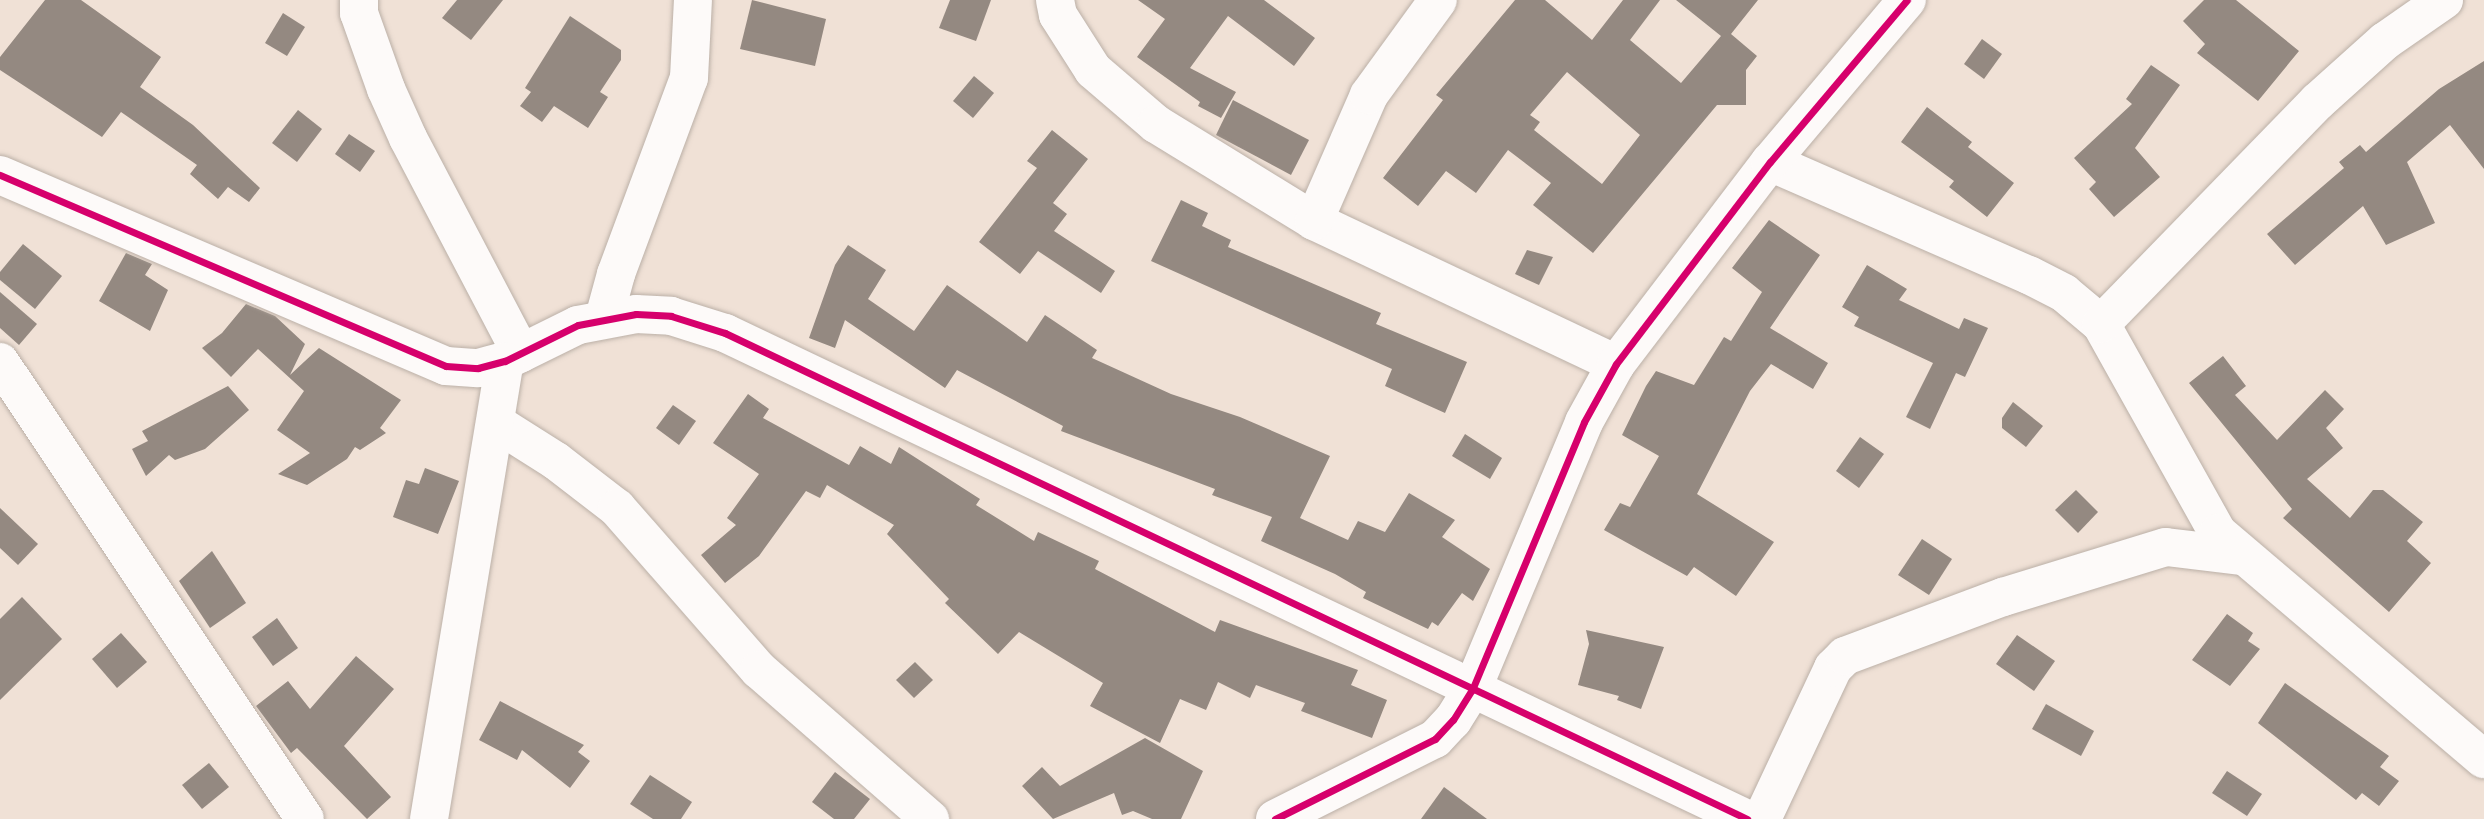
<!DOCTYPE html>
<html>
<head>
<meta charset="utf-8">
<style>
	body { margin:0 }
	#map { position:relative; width:2484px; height:819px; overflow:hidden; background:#f0e1d6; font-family:Quicksand,sans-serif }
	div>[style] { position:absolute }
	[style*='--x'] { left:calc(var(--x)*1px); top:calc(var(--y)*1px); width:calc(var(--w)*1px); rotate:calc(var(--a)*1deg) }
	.building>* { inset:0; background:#948981 }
	.roads { filter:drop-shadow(0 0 2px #bbb0a7) drop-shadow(0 0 2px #bbb0a7) }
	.minor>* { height:38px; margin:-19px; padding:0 19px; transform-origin:19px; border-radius:19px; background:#fdfaf9 }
	.cycleway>* { height:7px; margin:-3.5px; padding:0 3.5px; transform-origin:3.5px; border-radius:3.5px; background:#d6006c }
	span { translate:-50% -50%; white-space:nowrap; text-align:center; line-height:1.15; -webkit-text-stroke:7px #fff; paint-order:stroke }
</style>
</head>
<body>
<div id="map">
	<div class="building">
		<i style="clip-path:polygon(45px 0,81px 0,161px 57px,140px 87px,193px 125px,260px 188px,249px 202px,228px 187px,218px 199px,190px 174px,197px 165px,121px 112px,102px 137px,0 70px,0 57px)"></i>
		<i style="clip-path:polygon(457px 0,503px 0,471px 40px,442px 18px)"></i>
		<i style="clip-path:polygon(752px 0,826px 19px,815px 66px,740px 49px)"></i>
		<i style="clip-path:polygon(950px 0,991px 0,976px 41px,939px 28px)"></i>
		<i style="clip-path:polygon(1138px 0,1264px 0,1315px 38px,1294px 66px,1228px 16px,1190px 68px,1236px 92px,1221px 118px,1198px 106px,1200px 102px,1137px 57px,1165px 19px)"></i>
		<i style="clip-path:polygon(evenodd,1515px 0,1545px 0,1592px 40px,1623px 0,1660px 0,1630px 40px,1681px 83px,1721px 36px,1676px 0,1758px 0,1731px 34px,1757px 56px,1746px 70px,1746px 105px,1717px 105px,1593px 253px,1533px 205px,1551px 183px,1508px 150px,1476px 193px,1446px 171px,1418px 206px,1383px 178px,1443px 100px,1436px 95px,1515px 0,1567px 72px,1640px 135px,1602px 184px,1534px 130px,1540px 122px,1530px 115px,1567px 72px)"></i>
		<i style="clip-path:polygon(2204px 0,2236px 0,2299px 51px,2258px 101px,2197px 53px,2205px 44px,2183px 21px)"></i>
		<i style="clip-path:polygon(283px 13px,305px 27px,287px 56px,265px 43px)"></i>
		<i style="clip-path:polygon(570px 16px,621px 50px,621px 60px,600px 92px,608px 97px,588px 128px,554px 106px,542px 122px,520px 106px,531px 92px,525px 88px)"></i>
		<i style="clip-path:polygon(1982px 39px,2002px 54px,1984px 79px,1964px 64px)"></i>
		<i style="clip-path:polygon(2484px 61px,2484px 169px,2450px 125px,2407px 162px,2435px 223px,2386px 245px,2363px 206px,2295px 265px,2267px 234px,2344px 168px,2339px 162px,2360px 145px,2366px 152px,2439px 89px)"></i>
		<i style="clip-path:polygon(2151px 65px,2180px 85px,2135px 148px,2160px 177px,2114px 217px,2089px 189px,2096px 182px,2074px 158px,2132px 104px,2126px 99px)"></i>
		<i style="clip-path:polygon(974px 76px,994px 93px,973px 118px,953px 101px)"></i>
		<i style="clip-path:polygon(1233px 100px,1309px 140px,1291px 175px,1216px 135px)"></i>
		<i style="clip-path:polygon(1927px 107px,1972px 142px,1968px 147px,2014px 183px,1987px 217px,1949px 187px,1954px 181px,1901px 142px)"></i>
		<i style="clip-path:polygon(298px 110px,322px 129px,297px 162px,272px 143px)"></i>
		<i style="clip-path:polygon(1052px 130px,1088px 159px,1053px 203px,1067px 214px,1054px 231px,1115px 271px,1101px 293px,1038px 251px,1020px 274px,979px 242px,1037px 168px,1027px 161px)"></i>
		<i style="clip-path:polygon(349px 134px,375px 151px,360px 172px,335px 154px)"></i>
		<i style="clip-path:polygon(1181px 200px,1208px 213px,1202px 226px,1231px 240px,1228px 247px,1381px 313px,1376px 324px,1467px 362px,1445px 413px,1385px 386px,1392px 369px,1151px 261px)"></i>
		<i style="clip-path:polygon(1769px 220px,1820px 255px,1770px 328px,1828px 363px,1813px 389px,1771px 364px,1750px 391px,1697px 494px,1774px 542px,1736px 596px,1694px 567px,1687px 576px,1604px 530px,1620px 503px,1630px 507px,1659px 456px,1622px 435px,1646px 386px,1656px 371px,1694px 385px,1724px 337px,1731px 341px,1762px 292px,1732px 268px)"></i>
		<i style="clip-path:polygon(23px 244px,62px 276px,35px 309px,0 280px,0 272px)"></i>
		<i style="clip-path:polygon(848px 245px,886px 270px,868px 299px,914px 331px,947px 285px,1027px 342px,1045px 315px,1097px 350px,1092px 358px,1171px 394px,1240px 417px,1330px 456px,1300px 518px,1348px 540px,1358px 521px,1385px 532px,1409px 493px,1455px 520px,1442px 537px,1490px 569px,1473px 601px,1462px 593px,1438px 626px,1432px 622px,1428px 629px,1363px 598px,1366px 592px,1335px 574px,1261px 541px,1272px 517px,1212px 495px,1215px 489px,1061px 431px,1063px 426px,957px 370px,945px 388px,845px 320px,835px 348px,809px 338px,835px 265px)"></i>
		<i style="clip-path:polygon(1527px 250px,1553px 257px,1539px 285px,1515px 274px)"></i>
		<i style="clip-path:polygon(126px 253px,152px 264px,145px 275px,168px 290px,150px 331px,99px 301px)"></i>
		<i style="clip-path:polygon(1867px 265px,1907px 289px,1899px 300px,1959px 329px,1964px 318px,1988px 328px,1965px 377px,1956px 373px,1930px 429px,1906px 417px,1933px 363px,1854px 326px,1859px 317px,1842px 307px)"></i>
		<i style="clip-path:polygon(0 292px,37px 324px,19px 345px,0 328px)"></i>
		<i style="clip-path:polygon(246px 304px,275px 316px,305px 344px,290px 375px,319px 348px,401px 400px,380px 428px,386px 433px,360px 450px,355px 447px,347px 459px,307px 485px,278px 474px,310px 453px,277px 430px,304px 391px,258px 349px,231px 377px,202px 348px,222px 333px)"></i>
		<i style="clip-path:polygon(2223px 356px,2246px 386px,2235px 395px,2277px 440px,2325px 390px,2344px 409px,2326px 428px,2343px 448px,2307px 479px,2350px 518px,2373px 490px,2383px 490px,2423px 522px,2407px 541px,2431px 563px,2389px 612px,2283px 518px,2292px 509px,2189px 383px)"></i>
		<i style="clip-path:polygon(228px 386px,249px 410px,205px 449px,175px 460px,169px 455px,146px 476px,132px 449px,148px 441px,142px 431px)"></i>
		<i style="clip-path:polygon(748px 394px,769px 409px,763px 418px,849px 465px,860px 446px,891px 464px,899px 447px,980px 499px,976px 505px,1034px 541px,1038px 532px,1099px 561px,1095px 569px,1215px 632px,1220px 620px,1358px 670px,1351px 685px,1387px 700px,1372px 738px,1301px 711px,1305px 703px,1256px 685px,1250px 698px,1218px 682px,1206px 710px,1180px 699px,1160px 743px,1090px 706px,1103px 683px,1019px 632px,998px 654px,945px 603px,949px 599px,887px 534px,894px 525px,827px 485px,820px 498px,806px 491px,759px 556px,725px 583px,701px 555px,736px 525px,727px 518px,759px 474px,713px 443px)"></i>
		<i style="clip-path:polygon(2013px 402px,2043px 426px,2026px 447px,2002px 428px,2002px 418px)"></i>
		<i style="clip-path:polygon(673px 405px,696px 421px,679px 445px,656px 428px)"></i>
		<i style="clip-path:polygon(1465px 434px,1502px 458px,1490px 479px,1452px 456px)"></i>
		<i style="clip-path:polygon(1860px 437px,1884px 454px,1859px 488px,1836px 471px)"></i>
		<i style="clip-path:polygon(425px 468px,459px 481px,438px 534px,393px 517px,406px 480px,419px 484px)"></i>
		<i style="clip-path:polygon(2076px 490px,2098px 512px,2078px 533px,2055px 510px)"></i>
		<i style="clip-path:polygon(0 508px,38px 544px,18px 565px,0 548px)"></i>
		<i style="clip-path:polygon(1922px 539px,1952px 559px,1929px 595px,1898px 575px)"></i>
		<i style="clip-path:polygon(212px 551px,246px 603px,210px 628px,179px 581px)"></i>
		<i style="clip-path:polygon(22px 597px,62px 639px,0 700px,0 619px)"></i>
		<i style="clip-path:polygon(2227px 614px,2253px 633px,2248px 641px,2260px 649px,2230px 686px,2192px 660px)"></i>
		<i style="clip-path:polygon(277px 618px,298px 648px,273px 666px,252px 637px)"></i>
		<i style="clip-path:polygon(1586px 630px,1664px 647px,1641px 709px,1617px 700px,1619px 696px,1578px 685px,1589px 644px)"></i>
		<i style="clip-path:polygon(121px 633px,147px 662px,117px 688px,92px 659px)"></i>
		<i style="clip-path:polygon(2017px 635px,2055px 661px,2034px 691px,1996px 664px)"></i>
		<i style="clip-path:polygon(356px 656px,394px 689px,344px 746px,391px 797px,367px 819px,297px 748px,291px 753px,256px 706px,288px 681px,310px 709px)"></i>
		<i style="clip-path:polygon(915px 662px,933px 680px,914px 698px,896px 680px)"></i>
		<i style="clip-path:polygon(2285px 683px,2389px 756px,2380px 767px,2399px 781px,2379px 806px,2362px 793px,2356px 800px,2258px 723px)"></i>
		<i style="clip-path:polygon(500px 701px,584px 745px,578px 752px,590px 761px,570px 788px,522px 750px,517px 760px,479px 740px)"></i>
		<i style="clip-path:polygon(2046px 704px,2094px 731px,2081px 756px,2032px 729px)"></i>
		<i style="clip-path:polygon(1145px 738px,1203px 771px,1181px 819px,1152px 819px,1133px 811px,1122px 815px,1114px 793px,1053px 819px,1022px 786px,1042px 767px,1060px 786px)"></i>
		<i style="clip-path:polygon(209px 763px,229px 787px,202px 809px,182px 785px)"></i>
		<i style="clip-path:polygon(2227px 771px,2262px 794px,2247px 816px,2212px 793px)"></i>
		<i style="clip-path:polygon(835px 772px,870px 799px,854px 819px,834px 819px,812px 802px)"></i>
		<i style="clip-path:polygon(650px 775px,692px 802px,681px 819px,653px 819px,630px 804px)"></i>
		<i style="clip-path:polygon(1444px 787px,1487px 819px,1421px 819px)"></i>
	</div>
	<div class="roads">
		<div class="minor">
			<i style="--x:359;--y:0;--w:13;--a:90"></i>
			<i style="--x:359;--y:13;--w:81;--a:70.4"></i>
			<i style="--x:386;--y:89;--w:54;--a:65.8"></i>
			<i style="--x:408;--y:138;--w:243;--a:62.3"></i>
			<i style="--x:1055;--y:0;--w:15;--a:79"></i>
			<i style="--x:1058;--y:15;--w:65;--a:57.5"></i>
			<i style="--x:1093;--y:70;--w:83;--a:40.6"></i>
			<i style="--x:1156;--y:124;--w:185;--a:31.5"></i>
			<i style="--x:1314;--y:221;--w:334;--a:25.3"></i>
			<i style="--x:1770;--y:162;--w:283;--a:23.6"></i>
			<i style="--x:2029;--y:275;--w:39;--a:27"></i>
			<i style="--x:2064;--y:293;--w:48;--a:40"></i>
			<i style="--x:2101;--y:324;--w:240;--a:60.8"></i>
			<i style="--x:2218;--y:533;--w:349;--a:40.4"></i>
			<i style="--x:0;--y:175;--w:485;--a:23.2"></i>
			<i style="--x:446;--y:366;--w:32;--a:4"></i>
			<i style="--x:478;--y:368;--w:28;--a:-15"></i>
			<i style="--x:505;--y:361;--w:81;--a:-26.3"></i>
			<i style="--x:578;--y:325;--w:59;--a:-10.7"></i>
			<i style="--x:636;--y:314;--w:35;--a:3"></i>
			<i style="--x:671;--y:316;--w:57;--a:17.5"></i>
			<i style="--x:725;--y:333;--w:1132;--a:25.43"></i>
			<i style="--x:1314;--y:221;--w:137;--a:-66.4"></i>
			<i style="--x:1369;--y:95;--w:117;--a:-54"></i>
			<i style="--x:604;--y:318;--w:46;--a:-74.7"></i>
			<i style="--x:616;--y:274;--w:209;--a:-69.6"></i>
			<i style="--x:689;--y:78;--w:78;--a:-87.1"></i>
			<i style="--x:2101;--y:324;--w:310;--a:-45.8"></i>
			<i style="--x:2317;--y:102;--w:91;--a:-41.9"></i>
			<i style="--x:2385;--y:41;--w:72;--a:-34.8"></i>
			<i style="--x:0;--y:362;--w:549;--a:56.28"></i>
			<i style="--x:496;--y:423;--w:71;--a:32.3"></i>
			<i style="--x:556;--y:461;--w:77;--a:37.6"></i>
			<i style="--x:617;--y:508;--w:215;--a:48.8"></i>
			<i style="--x:759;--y:670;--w:227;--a:41.1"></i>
			<i style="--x:429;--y:819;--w:464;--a:-80.6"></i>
			<i style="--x:1275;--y:819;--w:179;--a:-26.6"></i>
			<i style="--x:1435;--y:739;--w:26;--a:-47"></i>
			<i style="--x:1453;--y:720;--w:36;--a:-58"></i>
			<i style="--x:1472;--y:690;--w:290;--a:-67.3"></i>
			<i style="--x:1584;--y:422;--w:66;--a:-61.1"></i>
			<i style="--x:1616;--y:364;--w:254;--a:-52.7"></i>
			<i style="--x:1770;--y:162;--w:212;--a:-49.8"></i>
			<i style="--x:1762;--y:819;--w:167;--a:-64.8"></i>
			<i style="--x:1833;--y:668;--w:17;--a:-45"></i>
			<i style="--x:1845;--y:656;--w:169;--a:-20.5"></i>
			<i style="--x:2003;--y:597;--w:170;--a:-17.1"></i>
			<i style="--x:2166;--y:547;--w:77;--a:6.8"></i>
		</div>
	</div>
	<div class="cycleway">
		<i style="--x:0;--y:175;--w:485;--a:23.2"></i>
		<i style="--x:446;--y:366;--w:32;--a:4"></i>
		<i style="--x:478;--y:368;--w:28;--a:-15"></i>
		<i style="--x:505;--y:361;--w:81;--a:-26.3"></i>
		<i style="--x:578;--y:325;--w:59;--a:-10.7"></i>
		<i style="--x:636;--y:314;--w:35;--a:3"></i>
		<i style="--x:671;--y:316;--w:57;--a:17.5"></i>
		<i style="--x:725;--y:333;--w:1132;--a:25.43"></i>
		<i style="--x:1275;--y:819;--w:179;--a:-26.6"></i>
		<i style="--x:1435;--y:739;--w:26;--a:-47"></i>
		<i style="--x:1453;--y:720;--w:36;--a:-58"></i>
		<i style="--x:1472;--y:690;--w:290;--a:-67.3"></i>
		<i style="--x:1584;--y:422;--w:66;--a:-61.1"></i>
		<i style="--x:1616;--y:364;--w:254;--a:-52.7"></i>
		<i style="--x:1770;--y:162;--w:212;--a:-49.8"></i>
	</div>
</div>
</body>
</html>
